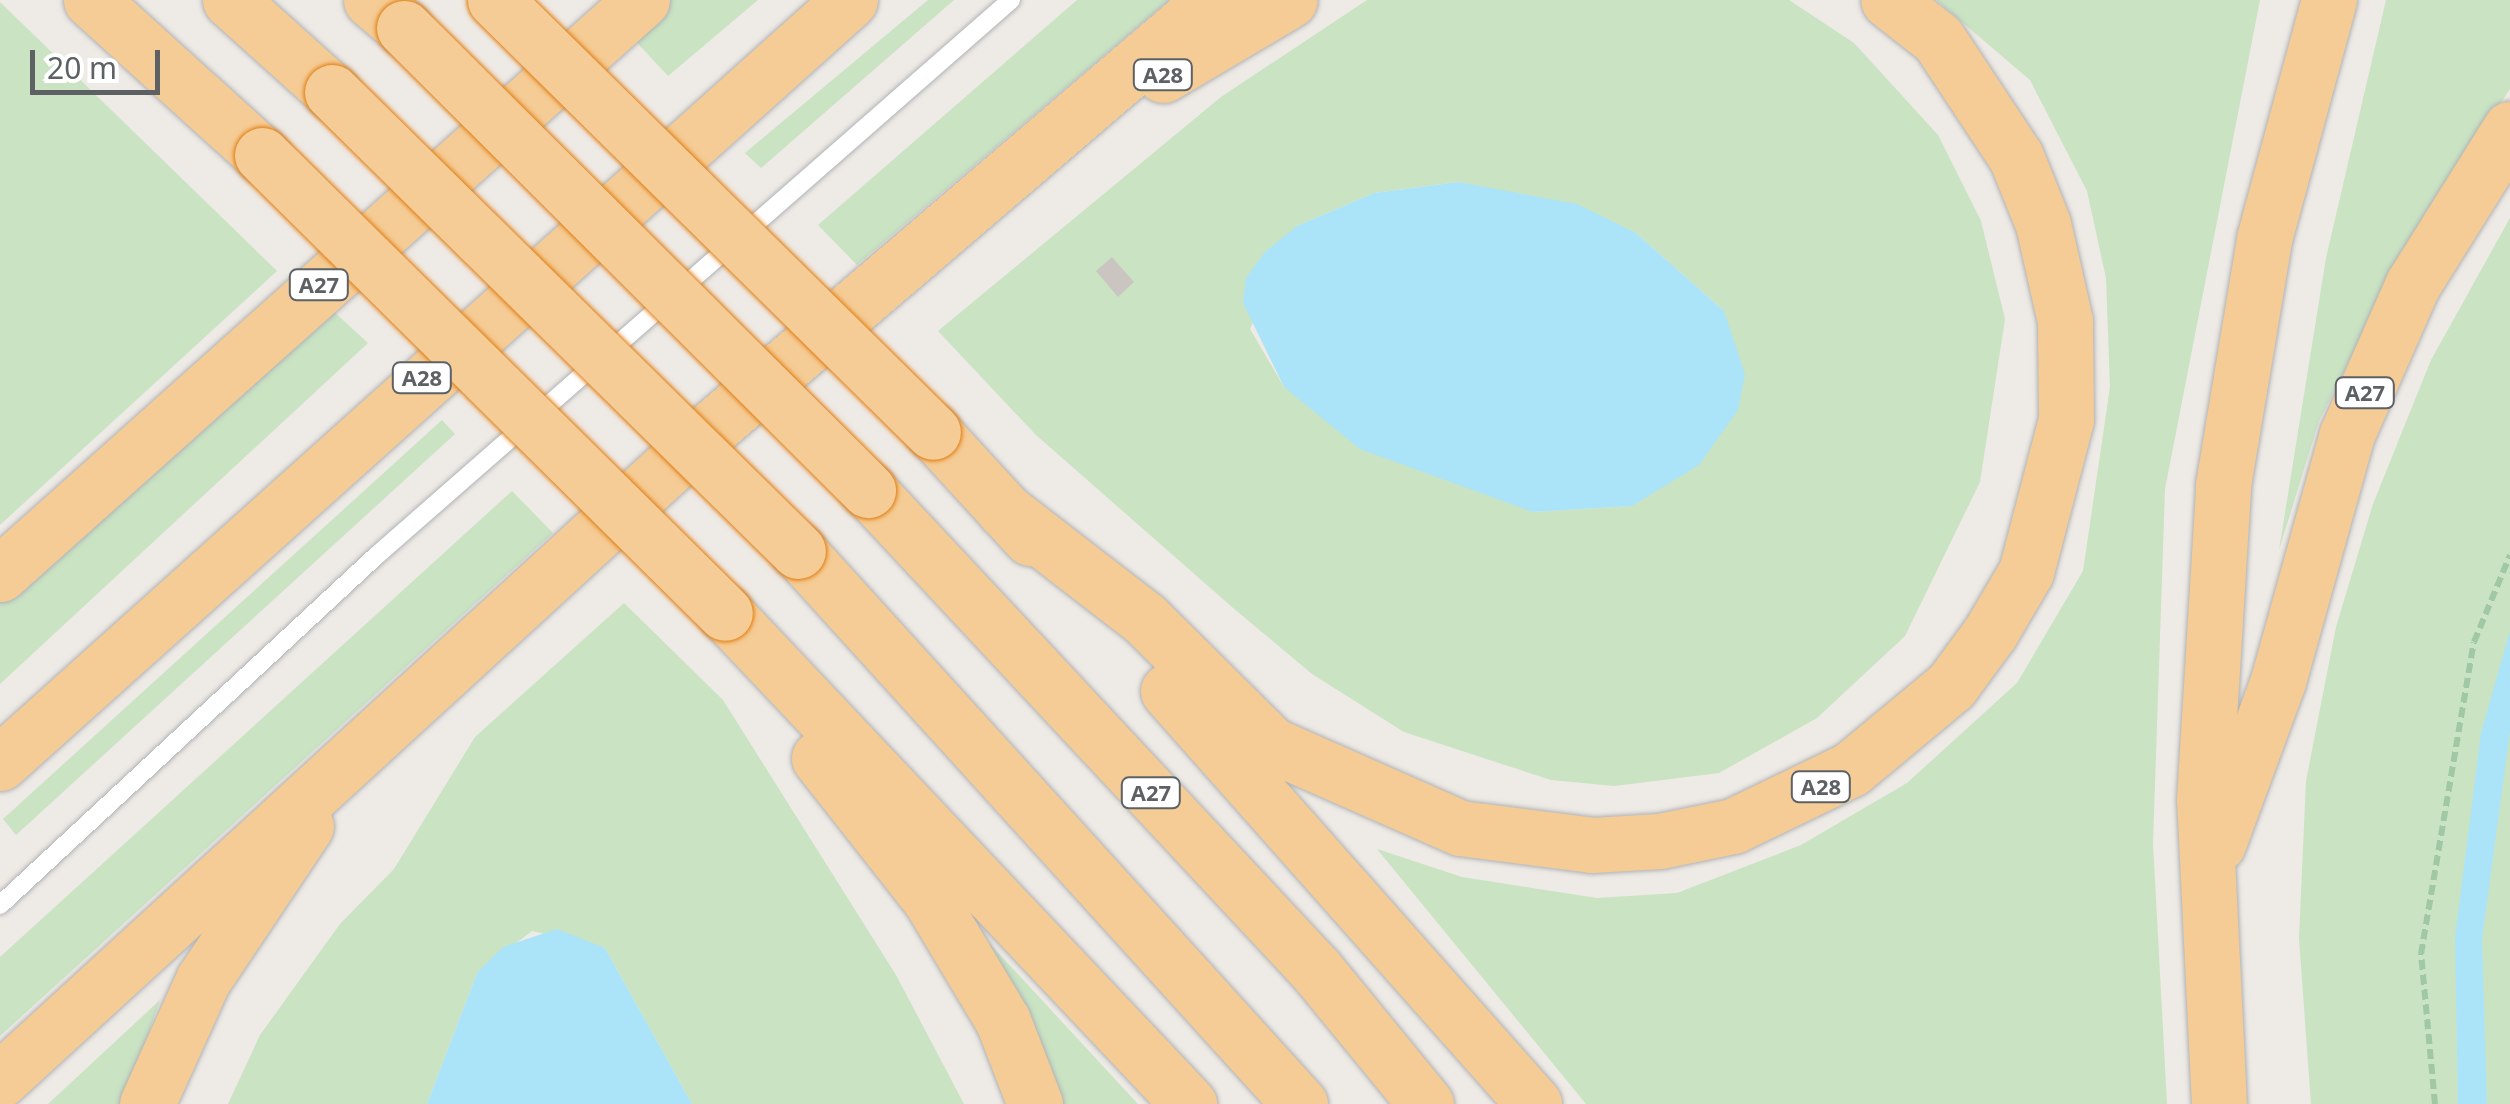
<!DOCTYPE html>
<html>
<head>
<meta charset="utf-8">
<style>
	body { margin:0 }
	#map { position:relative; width:2510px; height:1104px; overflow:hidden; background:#eeeae5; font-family:"Noto Sans",sans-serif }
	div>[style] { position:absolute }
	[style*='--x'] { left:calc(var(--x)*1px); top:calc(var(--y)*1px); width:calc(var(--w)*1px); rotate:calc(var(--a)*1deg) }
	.green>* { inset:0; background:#c9e3c3 }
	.water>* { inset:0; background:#abe4f8 }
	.building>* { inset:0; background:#cac5c1 }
	.path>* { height:6px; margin-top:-3px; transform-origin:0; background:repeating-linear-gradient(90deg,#a0c8a5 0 10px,transparent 0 15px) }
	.roads { filter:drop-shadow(0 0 2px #b0b3b6) drop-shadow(0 0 2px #b0b3b6) }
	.lane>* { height:18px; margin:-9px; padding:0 9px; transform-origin:9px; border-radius:9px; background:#fff }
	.highway>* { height:55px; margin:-27.5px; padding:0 27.5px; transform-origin:27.5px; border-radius:27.5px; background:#f5cc95 }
	.bridges { filter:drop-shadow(0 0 2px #e17d12) drop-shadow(0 0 2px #e17d12) }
	.highway-bridge>* { height:55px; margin:-27.5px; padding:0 27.5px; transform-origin:27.5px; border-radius:27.5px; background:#f5cc95 }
	span { translate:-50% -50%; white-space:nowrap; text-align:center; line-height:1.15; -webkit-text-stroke:8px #fff; paint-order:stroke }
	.shield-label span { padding:2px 8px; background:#fff; border:2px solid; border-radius:8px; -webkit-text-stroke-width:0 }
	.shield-label { font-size:22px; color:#5d6164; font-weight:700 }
	.scale { position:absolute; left:30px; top:50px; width:130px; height:45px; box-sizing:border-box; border:5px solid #5d6164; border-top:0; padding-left:12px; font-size:30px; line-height:35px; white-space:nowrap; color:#5d6164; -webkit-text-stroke:8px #fff; paint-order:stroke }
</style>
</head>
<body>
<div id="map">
	<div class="green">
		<i style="clip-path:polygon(665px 0,758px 0,668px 76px,628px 33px)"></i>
		<i style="clip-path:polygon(928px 0,954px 0,761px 168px,745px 153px)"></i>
		<i style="clip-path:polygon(1077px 0,1169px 0,857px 265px,818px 225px)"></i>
		<i style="clip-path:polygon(evenodd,1367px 0,1789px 0,1854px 43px,1938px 135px,1981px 221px,2005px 319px,1980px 482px,1905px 636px,1817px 718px,1719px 773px,1614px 786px,1551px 780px,1404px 732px,1312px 674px,1232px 607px,1036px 435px,938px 331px,1221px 97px,1367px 0,1458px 182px,1636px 233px,1724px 311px,1632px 506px,1533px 512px,1284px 387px,1250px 329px,1297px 226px,1374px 193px,1458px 182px)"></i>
		<i style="clip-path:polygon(1936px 0,2260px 0,2165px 489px,2153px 843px,2167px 1104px,1586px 1104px,1377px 849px,1462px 877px,1597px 898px,1677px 893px,1801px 845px,1907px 783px,2017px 683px,2083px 571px,2110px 387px,2106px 278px,2087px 191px,2030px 80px)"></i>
		<i style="clip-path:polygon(2386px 0,2510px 0,2510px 89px,2425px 213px,2319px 421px,2279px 550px,2326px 258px)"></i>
		<i style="clip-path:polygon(0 2px,277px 271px,0 525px)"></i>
		<i style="clip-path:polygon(2510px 218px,2510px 1104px,2311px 1104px,2299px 938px,2306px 781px,2336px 627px,2373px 504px,2431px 360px)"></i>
		<i style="clip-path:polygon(321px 300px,368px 343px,0 684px,0 589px)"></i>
		<i style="clip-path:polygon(442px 420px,455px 434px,16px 835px,3px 819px)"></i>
		<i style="clip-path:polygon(512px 491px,553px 533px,0 1036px,0 957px)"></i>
		<i style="clip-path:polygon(624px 603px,723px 700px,896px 975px,964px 1104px,692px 1104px,605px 948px,532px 931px,477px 973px,427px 1104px,228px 1104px,260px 1035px,340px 924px,394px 869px,475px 737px)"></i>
		<i style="clip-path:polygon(953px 904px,1138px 1104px,1051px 1104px)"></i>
		<i style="clip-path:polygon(160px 1000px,124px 1104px,48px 1104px)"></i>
	</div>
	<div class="water">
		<i style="clip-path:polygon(1458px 182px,1577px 204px,1636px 233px,1724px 311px,1745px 374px,1738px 410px,1699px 465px,1632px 506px,1533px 512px,1360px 449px,1284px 387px,1243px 303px,1246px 278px,1265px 252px,1297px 226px,1374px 193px)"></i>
		<i style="clip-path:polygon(2510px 631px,2510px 731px,2482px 939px,2487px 1104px,2458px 1104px,2455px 937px,2481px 733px)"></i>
		<i style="clip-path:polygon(557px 929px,605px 948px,692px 1104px,427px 1104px,477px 973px,503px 947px)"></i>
	</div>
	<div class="building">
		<i style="clip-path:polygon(1112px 257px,1134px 282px,1118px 297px,1096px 271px)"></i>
	</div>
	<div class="path">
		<i style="--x:2435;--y:1104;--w:151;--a:-95.3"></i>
		<i style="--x:2421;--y:954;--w:316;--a:-80.4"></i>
		<i style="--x:2474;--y:642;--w:94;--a:-67.5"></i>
	</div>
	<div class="roads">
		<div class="lane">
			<i style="--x:0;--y:905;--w:513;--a:-42.87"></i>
			<i style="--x:376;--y:556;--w:844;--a:-41.21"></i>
		</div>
		<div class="highway">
			<i style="--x:91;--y:0;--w:231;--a:42.2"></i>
			<i style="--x:230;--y:0;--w:137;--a:42"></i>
			<i style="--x:371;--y:0;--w:43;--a:40.3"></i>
			<i style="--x:1163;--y:75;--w:147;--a:-30.6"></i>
			<i style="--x:933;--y:432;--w:144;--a:47.5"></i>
			<i style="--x:868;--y:490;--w:658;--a:46.97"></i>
			<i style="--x:1317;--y:971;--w:172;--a:50.7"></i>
			<i style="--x:1004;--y:510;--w:178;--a:37.7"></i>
			<i style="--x:1145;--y:619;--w:179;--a:44.8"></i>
			<i style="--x:1272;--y:745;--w:206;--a:23.8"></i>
			<i style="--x:1460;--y:828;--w:133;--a:7.3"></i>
			<i style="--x:1592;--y:845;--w:68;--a:-3.4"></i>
			<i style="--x:1660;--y:841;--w:75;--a:-11.6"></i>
			<i style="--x:1733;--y:826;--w:131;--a:-25.8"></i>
			<i style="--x:1851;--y:769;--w:130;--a:-39.7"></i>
			<i style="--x:1951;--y:686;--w:66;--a:-53.7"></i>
			<i style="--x:1990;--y:633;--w:71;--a:-59.5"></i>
			<i style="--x:2026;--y:572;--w:157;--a:-75.3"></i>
			<i style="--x:2066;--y:420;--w:99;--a:-90.6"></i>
			<i style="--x:2065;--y:321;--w:99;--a:-102.8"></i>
			<i style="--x:2043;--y:224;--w:72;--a:-111.9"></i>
			<i style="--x:2016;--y:157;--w:141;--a:-123.5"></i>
			<i style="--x:1938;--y:39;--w:63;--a:-142"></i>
			<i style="--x:798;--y:551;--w:747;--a:47.77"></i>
			<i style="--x:0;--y:574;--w:861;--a:-41.8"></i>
			<i style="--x:725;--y:613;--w:676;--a:46.62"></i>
			<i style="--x:1168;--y:691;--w:552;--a:48.45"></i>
			<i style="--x:819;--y:758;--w:179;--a:51.8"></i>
			<i style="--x:930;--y:899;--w:142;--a:59.1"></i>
			<i style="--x:1003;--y:1021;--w:89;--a:68.9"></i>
			<i style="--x:0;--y:763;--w:1142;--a:-41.91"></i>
			<i style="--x:2218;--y:844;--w:174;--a:-69.8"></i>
			<i style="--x:2278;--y:681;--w:256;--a:-74.4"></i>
			<i style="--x:2347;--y:434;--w:164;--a:-66.3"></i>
			<i style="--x:2413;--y:284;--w:183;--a:-58"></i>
			<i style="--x:0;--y:1080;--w:956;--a:-42.5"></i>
			<i style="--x:705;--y:434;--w:667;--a:-40.56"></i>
			<i style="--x:147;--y:1104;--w:136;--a:-65.7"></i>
			<i style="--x:203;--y:980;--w:185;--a:-56.2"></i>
			<i style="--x:2219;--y:1104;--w:304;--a:-92.8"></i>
			<i style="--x:2204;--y:800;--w:316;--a:-86.5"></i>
			<i style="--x:2223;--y:485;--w:249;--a:-80.5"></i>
			<i style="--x:2264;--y:239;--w:248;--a:-74.8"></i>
		</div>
	</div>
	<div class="bridges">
		<div class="highway-bridge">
			<i style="--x:495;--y:0;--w:615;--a:44.6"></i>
			<i style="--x:404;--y:28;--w:655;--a:44.88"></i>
			<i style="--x:332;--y:92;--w:654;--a:44.57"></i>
			<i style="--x:262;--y:155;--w:651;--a:44.69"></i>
		</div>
	</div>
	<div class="shield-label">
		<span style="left:1163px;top:75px">A28</span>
		<span style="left:319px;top:285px">A27</span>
		<span style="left:422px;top:378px">A28</span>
		<span style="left:2365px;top:393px">A27</span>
		<span style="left:1821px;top:787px">A28</span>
		<span style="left:1151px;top:793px">A27</span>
	</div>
	<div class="scale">20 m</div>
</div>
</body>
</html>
